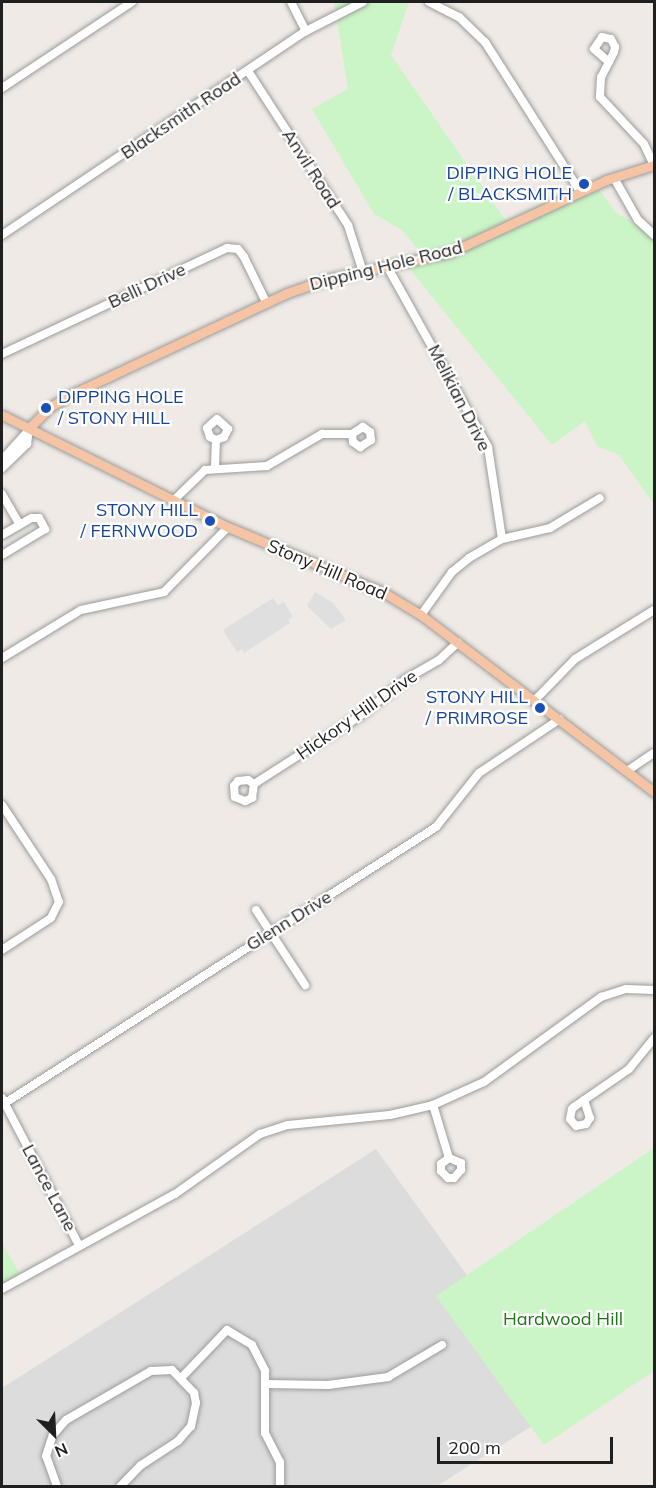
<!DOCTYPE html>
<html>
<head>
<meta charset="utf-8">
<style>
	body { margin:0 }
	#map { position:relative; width:656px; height:1488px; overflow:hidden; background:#efeae5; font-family:Mulish,sans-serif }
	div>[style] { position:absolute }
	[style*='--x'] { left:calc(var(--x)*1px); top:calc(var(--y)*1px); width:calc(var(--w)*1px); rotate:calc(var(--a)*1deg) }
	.residential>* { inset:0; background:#dddcdc }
	.park>* { inset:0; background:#cbf5c6 }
	.parking>* { inset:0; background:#dfdfdf }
	.roads { filter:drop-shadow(0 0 2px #9c9c9c) drop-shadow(0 0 2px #9c9c9c) }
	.minor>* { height:8px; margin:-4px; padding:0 4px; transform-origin:4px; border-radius:4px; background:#fff }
	.major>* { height:9px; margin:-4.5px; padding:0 4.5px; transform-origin:4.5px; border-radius:4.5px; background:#f5c4a5 }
	.dots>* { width:16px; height:16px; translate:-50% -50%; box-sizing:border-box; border:3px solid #fff; border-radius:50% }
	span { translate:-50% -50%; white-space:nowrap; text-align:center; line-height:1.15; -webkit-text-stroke:4.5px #fff; paint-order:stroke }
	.street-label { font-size:18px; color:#1f1f1f }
	.transit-label { font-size:18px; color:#164399 }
	.right { translate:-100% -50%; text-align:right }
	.left { translate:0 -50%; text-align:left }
	.park-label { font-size:18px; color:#1d7514 }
	.frame { position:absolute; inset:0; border:3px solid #1f1f1f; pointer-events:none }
	.north { position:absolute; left:24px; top:1404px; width:60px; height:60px; -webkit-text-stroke:4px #fff; paint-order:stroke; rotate:156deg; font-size:16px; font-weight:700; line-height:24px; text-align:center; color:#1f1f1f }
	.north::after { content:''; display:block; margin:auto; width:21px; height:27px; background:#1f1f1f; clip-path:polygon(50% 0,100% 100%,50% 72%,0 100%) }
	.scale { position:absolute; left:437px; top:1437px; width:176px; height:27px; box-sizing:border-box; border:3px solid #1f1f1f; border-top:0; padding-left:8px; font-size:18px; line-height:21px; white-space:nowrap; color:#1f1f1f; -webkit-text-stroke:4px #fff; paint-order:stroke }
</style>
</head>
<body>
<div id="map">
	<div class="residential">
		<i style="clip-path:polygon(376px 1149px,562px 1407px,437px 1486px,2px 1486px,2px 1388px)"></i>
	</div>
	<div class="park">
		<i style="clip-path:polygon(334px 2px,409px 2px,391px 55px,506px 221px,545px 202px,595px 184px,616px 213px,654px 234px,654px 504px,619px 455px,597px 446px,585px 421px,552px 445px,408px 267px,426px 259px,402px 230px,374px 214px,312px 109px,348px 89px)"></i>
		<i style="clip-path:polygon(654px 1148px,654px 1371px,544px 1445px,436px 1296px)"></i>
		<i style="clip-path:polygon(2px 1243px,20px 1274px,2px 1285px)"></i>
	</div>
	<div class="parking">
		<i style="clip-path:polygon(315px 592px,333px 603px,346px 620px,331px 629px,307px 606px)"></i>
		<i style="clip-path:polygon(273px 598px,278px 605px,284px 602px,293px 617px,288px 620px,290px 623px,244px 653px,242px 649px,237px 652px,223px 630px)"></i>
	</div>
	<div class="roads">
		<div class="minor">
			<i style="--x:291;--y:2;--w:33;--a:63"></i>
			<i style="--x:429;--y:2;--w:34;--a:27"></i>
			<i style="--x:459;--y:17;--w:36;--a:44"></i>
			<i style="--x:485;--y:42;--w:177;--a:57.5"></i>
			<i style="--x:609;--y:62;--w:20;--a:-139"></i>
			<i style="--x:594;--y:49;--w:14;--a:-56"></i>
			<i style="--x:602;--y:37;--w:9;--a:13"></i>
			<i style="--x:611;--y:39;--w:9;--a:63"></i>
			<i style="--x:615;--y:47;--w:5;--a:101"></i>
			<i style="--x:614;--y:52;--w:28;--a:117"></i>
			<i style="--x:601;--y:77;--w:20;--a:93"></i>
			<i style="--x:600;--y:97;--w:64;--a:46.9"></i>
			<i style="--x:644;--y:144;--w:23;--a:65"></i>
			<i style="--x:248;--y:71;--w:184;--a:57"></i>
			<i style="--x:348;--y:225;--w:49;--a:72.3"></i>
			<i style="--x:2;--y:88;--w:156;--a:-33.5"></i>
			<i style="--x:614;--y:178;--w:48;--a:60.3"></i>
			<i style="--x:638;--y:220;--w:22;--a:43"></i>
			<i style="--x:2;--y:235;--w:366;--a:-33.9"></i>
			<i style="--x:306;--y:31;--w:64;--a:-27"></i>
			<i style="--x:388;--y:268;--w:205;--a:60.8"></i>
			<i style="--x:488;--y:447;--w:93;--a:81.3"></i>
			<i style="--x:2;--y:354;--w:249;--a:-25.2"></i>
			<i style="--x:227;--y:248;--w:11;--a:5"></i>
			<i style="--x:238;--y:249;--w:10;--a:53"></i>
			<i style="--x:244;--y:257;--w:50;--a:63.9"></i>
			<i style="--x:2;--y:460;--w:40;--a:-48"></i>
			<i style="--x:215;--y:467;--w:27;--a:-88"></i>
			<i style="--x:216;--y:440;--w:7;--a:-153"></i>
			<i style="--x:210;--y:437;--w:9;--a:-108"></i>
			<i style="--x:207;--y:428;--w:13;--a:-42"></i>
			<i style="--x:217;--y:419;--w:15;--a:42"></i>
			<i style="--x:228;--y:429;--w:9;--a:117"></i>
			<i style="--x:224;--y:437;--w:9;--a:159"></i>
			<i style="--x:2;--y:468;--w:35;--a:-44"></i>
			<i style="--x:27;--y:444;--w:16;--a:-83"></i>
			<i style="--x:2;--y:494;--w:34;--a:60"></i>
			<i style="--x:174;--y:500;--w:43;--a:-44.1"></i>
			<i style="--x:205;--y:470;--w:62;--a:-3.7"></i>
			<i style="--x:267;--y:466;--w:64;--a:-30.2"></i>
			<i style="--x:322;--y:434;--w:30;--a:0"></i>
			<i style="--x:352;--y:434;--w:8;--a:83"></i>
			<i style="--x:353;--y:442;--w:9;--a:36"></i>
			<i style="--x:360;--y:447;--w:13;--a:-32"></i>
			<i style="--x:371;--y:440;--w:8;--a:-97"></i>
			<i style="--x:370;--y:432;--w:9;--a:-144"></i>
			<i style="--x:363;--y:427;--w:13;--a:148"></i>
			<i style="--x:2;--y:535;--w:34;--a:-30"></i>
			<i style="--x:32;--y:518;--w:7;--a:0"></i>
			<i style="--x:39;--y:518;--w:13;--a:61"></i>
			<i style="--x:45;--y:529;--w:50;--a:148.8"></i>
			<i style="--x:421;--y:615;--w:53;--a:-54.2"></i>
			<i style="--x:452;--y:572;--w:22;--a:-39"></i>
			<i style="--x:469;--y:558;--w:38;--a:-30"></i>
			<i style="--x:502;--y:539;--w:49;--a:-12.9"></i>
			<i style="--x:550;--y:528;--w:58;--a:-31"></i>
			<i style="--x:2;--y:658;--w:92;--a:-31.3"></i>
			<i style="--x:81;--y:610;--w:85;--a:-12.2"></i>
			<i style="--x:164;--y:592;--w:91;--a:-45.4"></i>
			<i style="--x:535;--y:700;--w:57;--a:-45.7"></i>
			<i style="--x:575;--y:659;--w:93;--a:-31.8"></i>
			<i style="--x:627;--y:771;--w:32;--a:-34"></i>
			<i style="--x:254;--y:784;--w:7;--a:-146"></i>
			<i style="--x:248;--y:780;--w:10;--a:174"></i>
			<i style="--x:238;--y:781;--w:6;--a:129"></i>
			<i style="--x:234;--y:786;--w:11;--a:85"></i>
			<i style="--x:235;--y:797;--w:11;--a:22"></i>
			<i style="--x:245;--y:801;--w:8;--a:-23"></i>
			<i style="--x:252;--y:798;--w:14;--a:-82"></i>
			<i style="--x:254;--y:784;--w:126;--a:-32.7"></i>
			<i style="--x:360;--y:716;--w:59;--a:-38.8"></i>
			<i style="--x:406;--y:679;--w:38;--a:-30"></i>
			<i style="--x:439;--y:660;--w:26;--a:-43"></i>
			<i style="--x:2;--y:805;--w:89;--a:56.5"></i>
			<i style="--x:51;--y:879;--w:24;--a:71"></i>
			<i style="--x:59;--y:902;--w:18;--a:117"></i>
			<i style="--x:51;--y:918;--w:59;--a:146.9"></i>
			<i style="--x:256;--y:910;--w:90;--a:56.8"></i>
			<i style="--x:2;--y:1098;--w:166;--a:62.4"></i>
			<i style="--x:584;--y:1100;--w:19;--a:72"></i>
			<i style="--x:590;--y:1118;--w:7;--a:124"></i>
			<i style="--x:586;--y:1124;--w:10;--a:169"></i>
			<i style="--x:576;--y:1126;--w:9;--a:-131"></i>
			<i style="--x:570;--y:1119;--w:10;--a:-79"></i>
			<i style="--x:572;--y:1109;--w:3;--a:-45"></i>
			<i style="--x:574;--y:1107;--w:67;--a:-34.6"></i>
			<i style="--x:629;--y:1069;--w:40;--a:-51"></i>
			<i style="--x:2;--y:1105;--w:515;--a:-32.64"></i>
			<i style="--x:436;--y:827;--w:69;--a:-51.5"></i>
			<i style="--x:479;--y:773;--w:97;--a:-33.7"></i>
			<i style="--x:433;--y:1105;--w:55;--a:73.2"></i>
			<i style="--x:449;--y:1158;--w:10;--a:143"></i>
			<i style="--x:441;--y:1164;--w:7;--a:90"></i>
			<i style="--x:441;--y:1171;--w:10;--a:45"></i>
			<i style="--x:448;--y:1178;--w:6;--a:0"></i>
			<i style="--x:454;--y:1178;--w:11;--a:-49"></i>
			<i style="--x:461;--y:1170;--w:7;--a:-90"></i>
			<i style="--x:461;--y:1163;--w:13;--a:-157"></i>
			<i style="--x:2;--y:1289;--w:197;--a:-28.8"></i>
			<i style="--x:175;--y:1194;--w:104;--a:-35.2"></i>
			<i style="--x:260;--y:1134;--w:29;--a:-18"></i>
			<i style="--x:288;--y:1125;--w:102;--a:-5.6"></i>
			<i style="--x:390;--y:1115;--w:44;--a:-13.1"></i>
			<i style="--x:433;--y:1105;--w:56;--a:-24.3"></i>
			<i style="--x:484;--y:1082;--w:145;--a:-36"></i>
			<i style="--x:601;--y:997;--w:26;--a:-18"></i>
			<i style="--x:626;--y:989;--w:28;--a:2"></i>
			<i style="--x:182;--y:1377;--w:65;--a:-46.2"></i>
			<i style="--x:227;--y:1330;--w:29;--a:31"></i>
			<i style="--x:252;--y:1345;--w:29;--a:63"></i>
			<i style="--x:265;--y:1371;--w:62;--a:90"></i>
			<i style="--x:265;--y:1433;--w:33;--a:63"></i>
			<i style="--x:280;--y:1462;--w:24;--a:90"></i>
			<i style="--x:266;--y:1384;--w:62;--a:0.9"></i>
			<i style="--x:328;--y:1385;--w:61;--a:-7.6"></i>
			<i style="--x:388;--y:1377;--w:63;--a:-30.7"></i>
			<i style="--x:57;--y:1486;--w:32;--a:-110"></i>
			<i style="--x:46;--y:1456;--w:22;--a:-72"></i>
			<i style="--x:53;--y:1435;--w:20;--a:-49"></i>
			<i style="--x:66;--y:1420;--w:98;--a:-30"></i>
			<i style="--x:151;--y:1371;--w:21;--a:-3"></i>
			<i style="--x:172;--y:1370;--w:32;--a:46"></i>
			<i style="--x:194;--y:1393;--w:10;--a:79"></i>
			<i style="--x:196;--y:1403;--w:24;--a:102"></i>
			<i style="--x:191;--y:1426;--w:20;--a:131"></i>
			<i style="--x:178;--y:1441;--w:45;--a:146.7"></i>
			<i style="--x:140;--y:1466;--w:28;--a:134"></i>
		</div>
		<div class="major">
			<i style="--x:2;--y:415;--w:252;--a:26.4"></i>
			<i style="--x:228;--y:527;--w:168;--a:22.8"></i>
			<i style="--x:383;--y:592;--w:44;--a:31.2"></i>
			<i style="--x:421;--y:615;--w:293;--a:37.2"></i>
			<i style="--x:29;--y:428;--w:30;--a:-45"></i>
			<i style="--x:50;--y:407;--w:23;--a:-31"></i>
			<i style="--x:70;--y:395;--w:240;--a:-25.2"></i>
			<i style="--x:287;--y:293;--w:39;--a:-19"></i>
			<i style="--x:324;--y:280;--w:130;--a:-12.4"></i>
			<i style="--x:451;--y:252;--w:171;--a:-24.9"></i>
			<i style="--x:606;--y:180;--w:50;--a:-17.4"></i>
		</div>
	</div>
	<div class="dots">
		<i style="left:584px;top:184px;background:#1a4fb4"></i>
		<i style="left:46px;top:408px;background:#1a4fb4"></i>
		<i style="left:210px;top:521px;background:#1a4fb4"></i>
		<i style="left:540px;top:708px;background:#1a4fb4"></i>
	</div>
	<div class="street-label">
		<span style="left:181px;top:116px;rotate:-34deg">Blacksmith Road</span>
		<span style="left:311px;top:169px;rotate:57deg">Anvil Road</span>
		<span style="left:386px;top:266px;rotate:-14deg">Dipping Hole Road</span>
		<span style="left:147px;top:286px;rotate:-25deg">Belli Drive</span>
		<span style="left:459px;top:398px;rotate:63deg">Melikian Drive</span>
		<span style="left:327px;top:570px;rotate:23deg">Stony Hill Road</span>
		<span style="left:357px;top:715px;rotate:-35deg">Hickory Hill Drive</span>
		<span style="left:289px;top:921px;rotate:-32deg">Glenn Drive</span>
		<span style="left:49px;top:1188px;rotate:62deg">Lance Lane</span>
	</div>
	<div class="transit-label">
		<span class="right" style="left:572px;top:184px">DIPPING HOLE<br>/ BLACKSMITH</span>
		<span class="left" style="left:58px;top:408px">DIPPING HOLE<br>/ STONY HILL</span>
		<span class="right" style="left:198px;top:521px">STONY HILL<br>/ FERNWOOD</span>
		<span class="right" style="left:528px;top:708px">STONY HILL<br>/ PRIMROSE</span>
	</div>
	<div class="park-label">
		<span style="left:563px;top:1319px">Hardwood Hill</span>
	</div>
	<div class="frame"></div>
	<div class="north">N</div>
	<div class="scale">200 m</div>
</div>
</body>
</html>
